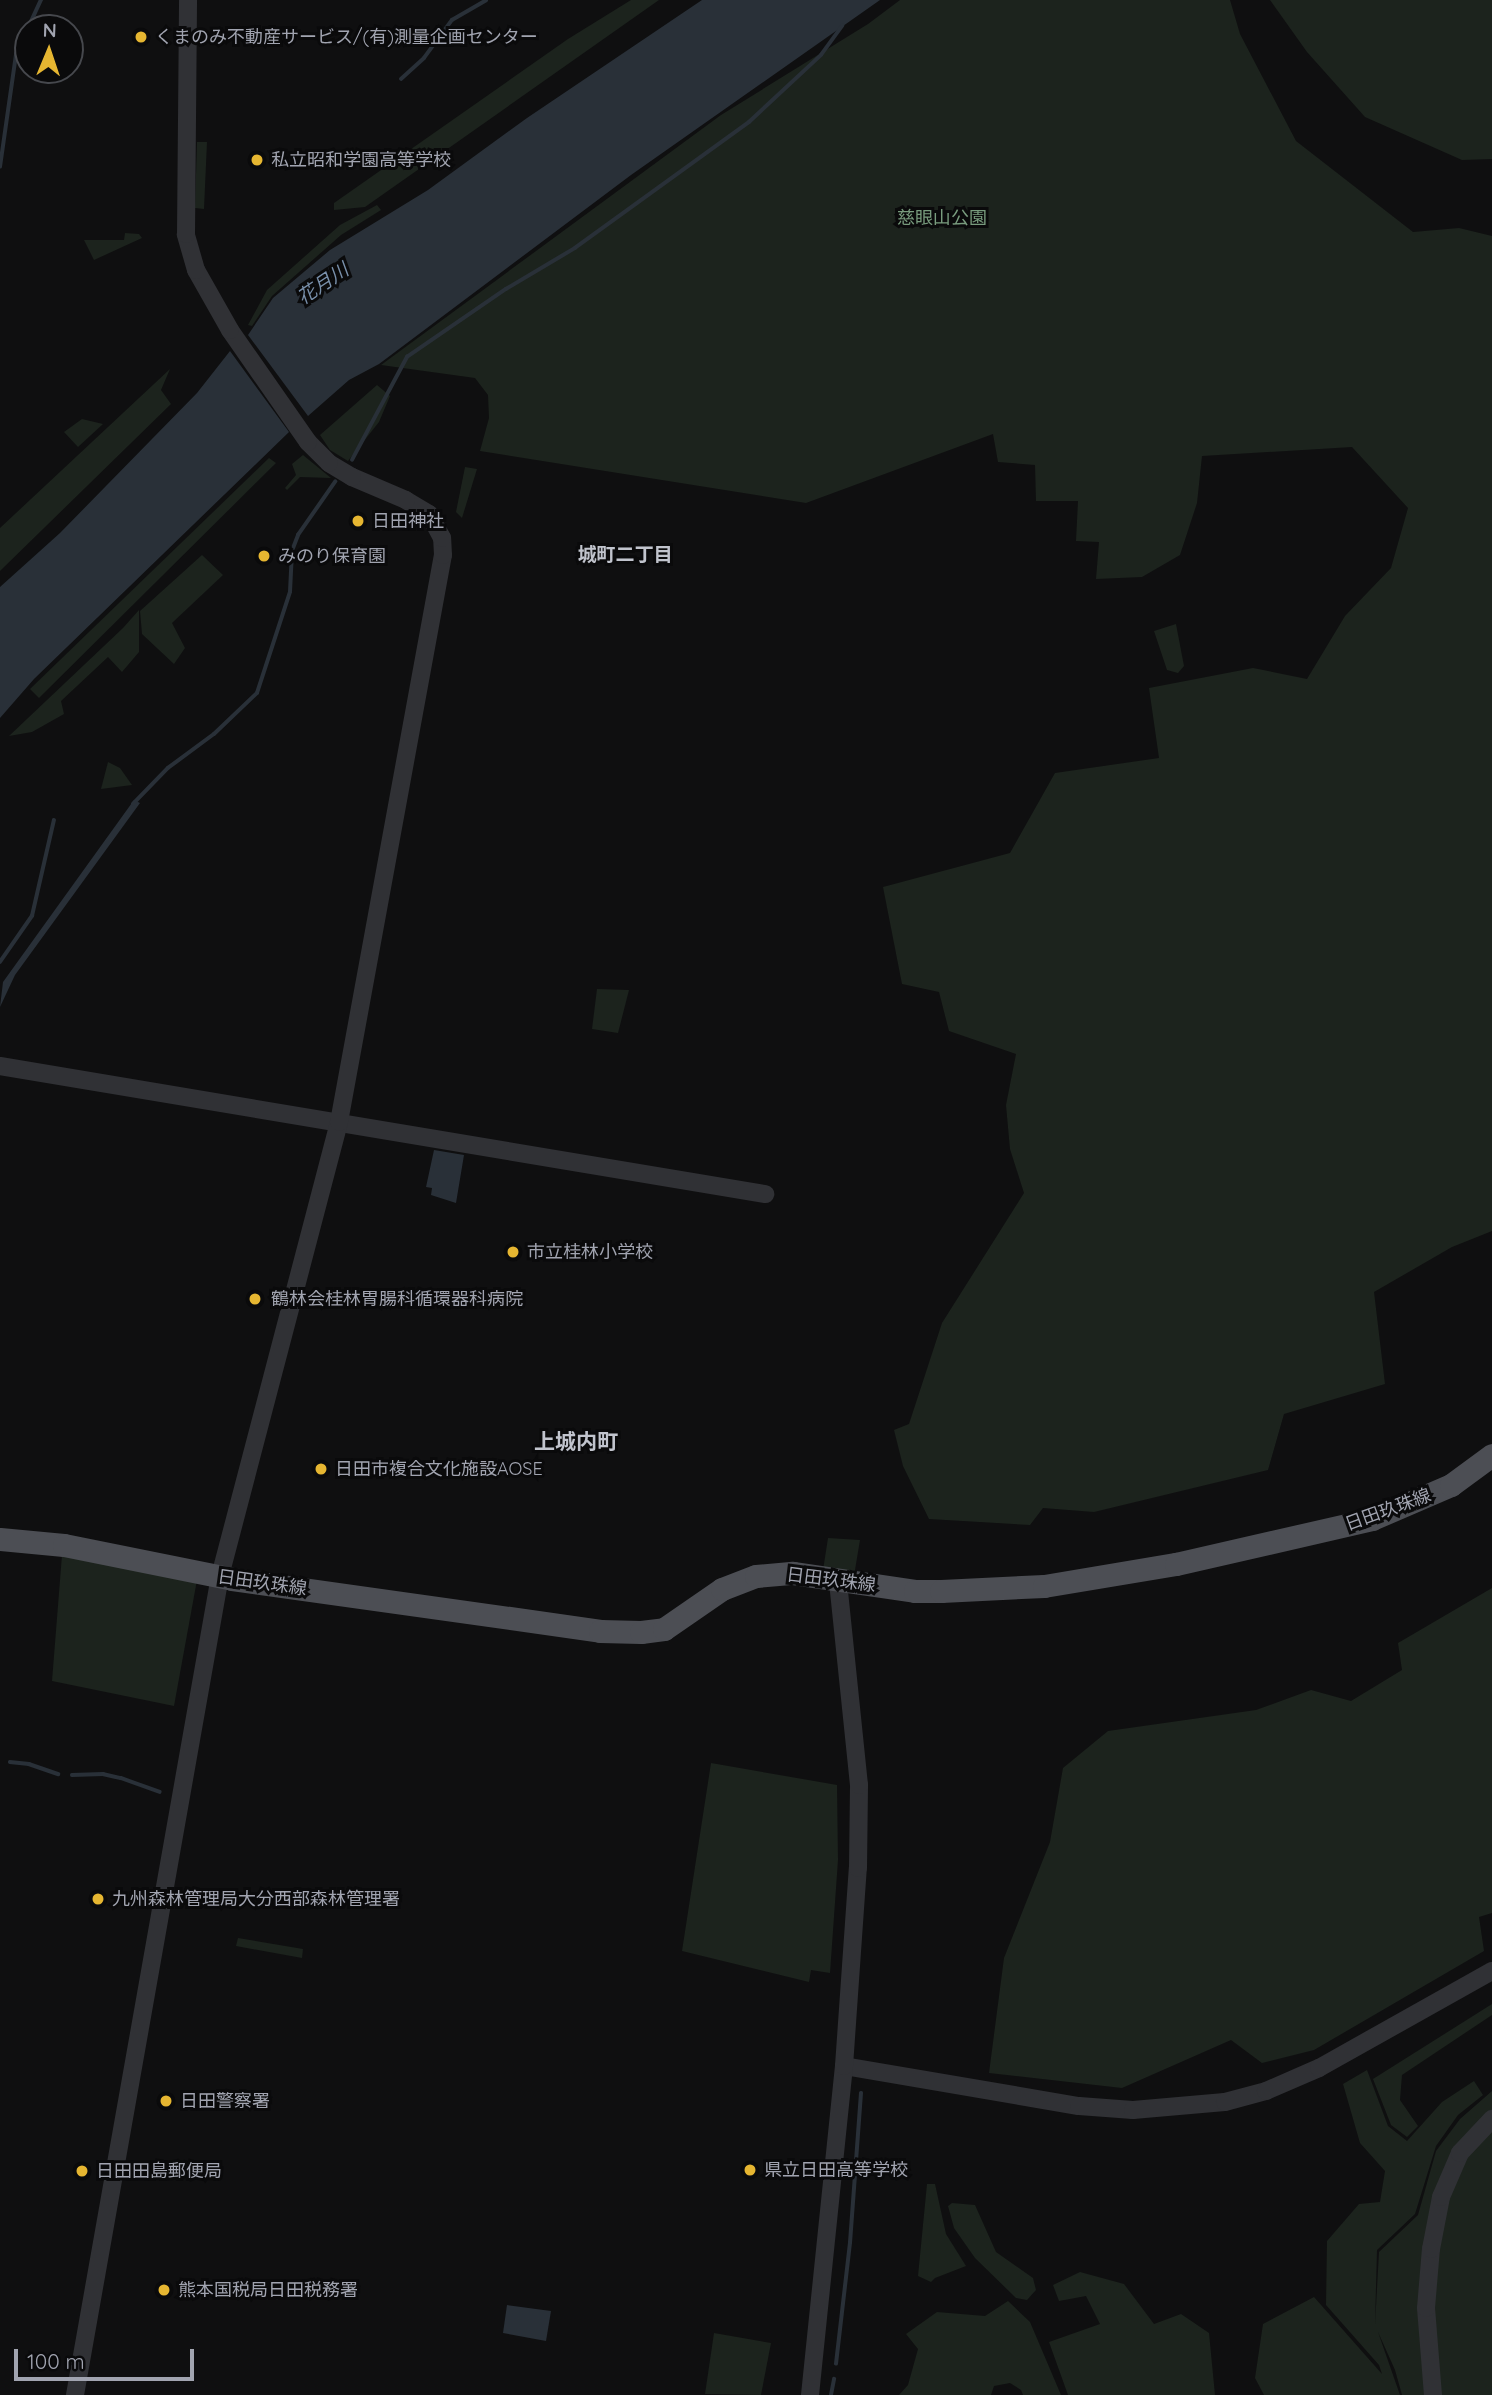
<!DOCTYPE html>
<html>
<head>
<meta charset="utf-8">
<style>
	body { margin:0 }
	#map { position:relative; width:1492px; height:2395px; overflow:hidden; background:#0f0f10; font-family:Quicksand,"Noto Sans JP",sans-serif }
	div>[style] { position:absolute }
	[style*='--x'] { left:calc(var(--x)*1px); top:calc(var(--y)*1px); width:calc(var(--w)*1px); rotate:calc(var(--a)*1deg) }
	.green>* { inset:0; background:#1c231d }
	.water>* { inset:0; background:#293038 }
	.stream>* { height:3.5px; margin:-1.75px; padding:0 1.75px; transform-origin:1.75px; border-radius:1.75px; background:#293038 }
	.minor>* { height:18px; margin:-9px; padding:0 9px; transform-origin:9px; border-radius:9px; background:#303135 }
	.major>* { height:23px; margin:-11.5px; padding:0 11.5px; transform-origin:11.5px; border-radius:11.5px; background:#4c4e54 }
	.dots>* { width:19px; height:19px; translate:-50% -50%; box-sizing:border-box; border:4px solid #0a0a0b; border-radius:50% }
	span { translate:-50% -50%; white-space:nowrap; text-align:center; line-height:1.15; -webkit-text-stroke:6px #0a0a0b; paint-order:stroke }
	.poi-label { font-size:18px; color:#a1a4b0 }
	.left { translate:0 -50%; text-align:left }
	.park-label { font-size:18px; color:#789b7d }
	.street-label { font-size:18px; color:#a1a4b0 }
	.water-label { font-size:19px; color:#7990ab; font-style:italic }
	.neighbourhood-label { font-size:19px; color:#c1c4cd; font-weight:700 }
	.quarter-label { font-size:21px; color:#c1c4cd; font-weight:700 }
	.north { position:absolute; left:14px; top:14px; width:70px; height:70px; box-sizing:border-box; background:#0a0a0b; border:2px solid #46484d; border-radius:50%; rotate:2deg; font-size:19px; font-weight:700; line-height:28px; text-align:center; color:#a1a4b0 }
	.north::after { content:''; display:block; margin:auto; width:24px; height:32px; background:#e6b631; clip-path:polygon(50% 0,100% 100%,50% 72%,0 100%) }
	.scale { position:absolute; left:14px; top:2349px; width:180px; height:32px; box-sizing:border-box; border:4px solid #a1a4b0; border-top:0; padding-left:9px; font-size:21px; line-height:24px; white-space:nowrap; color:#a1a4b0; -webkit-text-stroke:5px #0a0a0b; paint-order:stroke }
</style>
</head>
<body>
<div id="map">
	<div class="green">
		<i style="clip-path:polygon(631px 0,659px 0,365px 207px,334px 210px,334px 203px,568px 39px)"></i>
		<i style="clip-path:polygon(900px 0,1230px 0,1240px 34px,1296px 141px,1413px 232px,1459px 228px,1492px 236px,1492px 1231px,1452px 1247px,1374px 1292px,1385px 1384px,1284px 1414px,1268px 1470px,1094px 1512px,1043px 1508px,1030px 1525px,929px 1519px,903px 1466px,894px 1430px,909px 1424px,942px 1323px,1024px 1193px,1010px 1149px,1006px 1105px,1016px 1054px,949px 1031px,939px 992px,902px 984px,883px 887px,1010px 853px,1055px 773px,1159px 758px,1149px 688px,1253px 668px,1307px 679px,1345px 616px,1391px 568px,1408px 508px,1352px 447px,1202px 456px,1197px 503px,1180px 555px,1142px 577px,1096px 579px,1099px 542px,1076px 541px,1078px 501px,1036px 501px,1035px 465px,998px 462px,993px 434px,806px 503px,480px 451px,489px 418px,488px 395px,475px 378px,381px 365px,721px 115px,868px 24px)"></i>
		<i style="clip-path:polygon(1270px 0,1492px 0,1492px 159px,1462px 160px,1365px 117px,1307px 52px)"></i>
		<i style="clip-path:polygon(197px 142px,207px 142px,204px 209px,195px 208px)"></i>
		<i style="clip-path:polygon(377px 205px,381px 210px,341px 235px,272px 296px,252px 326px,248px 325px,267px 290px,340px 225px)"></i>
		<i style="clip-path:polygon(125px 233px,139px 234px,142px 238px,94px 260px,84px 240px,124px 240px)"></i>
		<i style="clip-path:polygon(170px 369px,161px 390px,171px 404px,0 571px,0 528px)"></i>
		<i style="clip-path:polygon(377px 385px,390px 396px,379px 422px,348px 461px,330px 450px,320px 435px)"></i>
		<i style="clip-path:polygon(82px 419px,103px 424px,78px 447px,64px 432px)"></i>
		<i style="clip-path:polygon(303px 455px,331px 478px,300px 477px,287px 490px,285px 488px,296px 475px,292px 464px)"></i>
		<i style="clip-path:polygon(269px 458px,276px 463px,39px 698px,30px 689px)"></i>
		<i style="clip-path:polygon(465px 467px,477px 469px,462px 518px,456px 512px)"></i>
		<i style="clip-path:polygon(202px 555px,223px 575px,172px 623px,185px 648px,174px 664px,142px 634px,140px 611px)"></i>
		<i style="clip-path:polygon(139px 610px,139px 652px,122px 672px,108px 657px,61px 701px,64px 714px,32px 732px,9px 736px,123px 628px)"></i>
		<i style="clip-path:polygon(1176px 624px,1184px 666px,1178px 673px,1167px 670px,1154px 631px)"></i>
		<i style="clip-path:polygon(108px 762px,120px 768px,132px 785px,101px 789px)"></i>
		<i style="clip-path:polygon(597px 989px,629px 990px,618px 1033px,592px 1029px)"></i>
		<i style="clip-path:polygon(828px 1538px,860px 1540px,854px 1576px,823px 1570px)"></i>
		<i style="clip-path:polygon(62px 1555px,197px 1580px,174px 1706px,52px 1681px)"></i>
		<i style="clip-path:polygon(1492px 1588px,1492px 1913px,1479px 1917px,1484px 1951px,1314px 2050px,1262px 2063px,1231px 2040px,1122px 2088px,989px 2073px,1004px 1958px,1050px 1842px,1063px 1768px,1108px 1731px,1256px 1710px,1311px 1690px,1351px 1701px,1402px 1670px,1398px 1643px)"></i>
		<i style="clip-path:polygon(711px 1763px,837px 1785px,838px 1860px,830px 1973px,811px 1970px,809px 1982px,682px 1951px)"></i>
		<i style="clip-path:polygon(238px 1938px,303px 1949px,302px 1958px,236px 1946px)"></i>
		<i style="clip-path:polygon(1492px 2004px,1492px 2015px,1402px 2075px,1400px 2100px,1418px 2126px,1407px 2137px,1391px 2125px,1373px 2079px)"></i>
		<i style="clip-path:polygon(1367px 2070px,1388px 2126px,1407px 2141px,1442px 2102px,1474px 2081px,1483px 2095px,1458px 2115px,1436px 2146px,1415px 2214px,1377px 2250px,1375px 2325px,1379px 2252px,1418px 2215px,1436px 2151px,1460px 2119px,1492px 2091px,1492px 2395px,1402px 2395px,1395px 2370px,1378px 2332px,1400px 2395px,1264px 2395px,1255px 2378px,1263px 2324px,1314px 2297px,1382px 2374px,1379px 2365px,1326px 2305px,1327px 2241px,1359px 2204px,1380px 2202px,1385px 2171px,1360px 2143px,1343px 2084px)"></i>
		<i style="clip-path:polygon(927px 2184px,935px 2184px,946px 2234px,966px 2266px,935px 2278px,931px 2282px,918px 2276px)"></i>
		<i style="clip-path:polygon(952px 2203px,975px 2205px,996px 2252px,1033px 2278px,1036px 2290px,1027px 2300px,1016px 2298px,975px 2258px,954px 2228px,948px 2206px)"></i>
		<i style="clip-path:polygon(1080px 2272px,1124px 2284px,1154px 2324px,1181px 2314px,1209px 2333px,1215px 2395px,1068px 2395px,1049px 2342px,1100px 2324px,1086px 2296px,1059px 2301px,1053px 2285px)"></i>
		<i style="clip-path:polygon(1008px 2301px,1030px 2322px,1061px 2395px,1023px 2395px,1021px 2390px,1010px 2383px,994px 2386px,991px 2395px,899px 2395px,908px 2385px,918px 2349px,906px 2334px,937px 2312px,985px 2316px)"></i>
		<i style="clip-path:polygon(714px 2333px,771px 2343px,761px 2395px,705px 2394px)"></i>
	</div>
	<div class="water">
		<i style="clip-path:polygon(702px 0,880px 0,631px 175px,379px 364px,349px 380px,308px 416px,248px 335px,273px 298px,330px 250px,428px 190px,527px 118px)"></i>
		<i style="clip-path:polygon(230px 351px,289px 432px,34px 679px,0 718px,0 587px,60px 533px,197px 393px)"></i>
		<i style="clip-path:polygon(134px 800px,140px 803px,15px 975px,0 1007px,3px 982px)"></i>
		<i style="clip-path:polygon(434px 1150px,464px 1155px,456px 1203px,431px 1195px,432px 1188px,426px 1187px)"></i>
		<i style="clip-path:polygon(507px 2305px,551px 2311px,546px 2341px,503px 2333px)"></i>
	</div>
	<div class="stream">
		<i style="--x:401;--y:79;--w:31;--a:-42"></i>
		<i style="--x:424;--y:58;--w:47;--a:-53.6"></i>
		<i style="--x:452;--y:20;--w:39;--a:-30"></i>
		<i style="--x:0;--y:167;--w:114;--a:-81.9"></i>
		<i style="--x:16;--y:54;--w:60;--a:-65.2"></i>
		<i style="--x:352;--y:460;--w:117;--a:-61.9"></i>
		<i style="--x:407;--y:357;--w:120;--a:-34.5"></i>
		<i style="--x:506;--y:289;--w:80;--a:-30.7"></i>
		<i style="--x:575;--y:248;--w:215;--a:-35.9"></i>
		<i style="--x:749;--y:122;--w:98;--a:-42.9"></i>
		<i style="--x:821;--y:55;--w:36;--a:-54"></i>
		<i style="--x:133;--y:804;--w:50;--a:-45.8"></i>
		<i style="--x:168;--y:768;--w:57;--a:-36.5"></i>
		<i style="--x:214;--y:734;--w:59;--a:-43.6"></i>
		<i style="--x:257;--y:693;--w:106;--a:-71.9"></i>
		<i style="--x:290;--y:592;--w:41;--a:-87.2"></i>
		<i style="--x:292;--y:551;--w:17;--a:-69"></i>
		<i style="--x:298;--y:535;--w:65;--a:-55.1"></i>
		<i style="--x:0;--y:962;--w:56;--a:-55.2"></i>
		<i style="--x:32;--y:916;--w:98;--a:-77.1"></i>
		<i style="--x:10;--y:1762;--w:19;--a:6"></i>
		<i style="--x:29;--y:1764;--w:31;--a:19"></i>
		<i style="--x:72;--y:1775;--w:31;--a:-2"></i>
		<i style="--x:103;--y:1774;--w:18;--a:13"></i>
		<i style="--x:121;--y:1778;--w:41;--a:19.7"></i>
		<i style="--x:836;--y:2364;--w:122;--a:-83.4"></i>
		<i style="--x:850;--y:2243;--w:150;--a:-85.8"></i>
		<i style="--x:831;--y:2395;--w:16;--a:-79"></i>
	</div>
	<div class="minor">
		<i style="--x:0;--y:1066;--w:776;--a:9.5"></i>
		<i style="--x:844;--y:2066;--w:238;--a:9.7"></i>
		<i style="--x:1079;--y:2106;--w:54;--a:4.2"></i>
		<i style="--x:1133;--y:2110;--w:92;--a:-5"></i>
		<i style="--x:1225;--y:2102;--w:42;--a:-15"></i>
		<i style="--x:1266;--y:2091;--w:58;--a:-23.5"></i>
		<i style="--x:1319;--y:2068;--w:198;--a:-29.3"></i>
		<i style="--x:75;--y:2395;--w:832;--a:-79.96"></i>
		<i style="--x:220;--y:1576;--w:469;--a:-75.3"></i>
		<i style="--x:339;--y:1122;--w:576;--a:-79.61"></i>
		<i style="--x:443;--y:555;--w:17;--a:-93"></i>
		<i style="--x:442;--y:538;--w:27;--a:-118"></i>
		<i style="--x:429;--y:514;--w:27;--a:-149"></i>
		<i style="--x:406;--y:500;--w:59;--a:-156.9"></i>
		<i style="--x:352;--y:477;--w:27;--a:-149"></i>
		<i style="--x:329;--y:463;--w:30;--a:-135"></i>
		<i style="--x:308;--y:442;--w:136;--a:-124.9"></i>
		<i style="--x:230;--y:330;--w:69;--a:-119.5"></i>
		<i style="--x:196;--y:270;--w:37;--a:-106"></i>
		<i style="--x:186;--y:234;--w:234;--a:-89.5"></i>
		<i style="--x:810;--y:2395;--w:331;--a:-84.1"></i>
		<i style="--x:844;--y:2066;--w:198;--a:-86"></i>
		<i style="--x:858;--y:1868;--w:83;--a:-89.3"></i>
		<i style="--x:859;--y:1785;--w:205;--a:-95.9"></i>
		<i style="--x:1433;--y:2395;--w:87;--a:-94.6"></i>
		<i style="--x:1426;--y:2308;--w:59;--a:-85.2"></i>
		<i style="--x:1431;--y:2249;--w:53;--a:-79.1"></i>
		<i style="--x:1441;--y:2197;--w:48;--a:-66.6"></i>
		<i style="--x:1460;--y:2153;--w:47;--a:-46.7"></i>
	</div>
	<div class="major">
		<i style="--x:0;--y:1539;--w:64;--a:5.4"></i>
		<i style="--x:64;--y:1545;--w:171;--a:11.4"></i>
		<i style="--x:232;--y:1579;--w:372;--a:8"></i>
		<i style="--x:600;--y:1631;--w:41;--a:1.4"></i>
		<i style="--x:641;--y:1632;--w:23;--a:-7"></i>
		<i style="--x:664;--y:1629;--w:70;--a:-34.6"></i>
		<i style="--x:722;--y:1589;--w:36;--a:-21"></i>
		<i style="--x:756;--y:1576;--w:37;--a:-5"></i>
		<i style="--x:793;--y:1573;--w:123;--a:8.4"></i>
		<i style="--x:915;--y:1591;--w:26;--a:0"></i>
		<i style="--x:941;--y:1591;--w:103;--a:-2.8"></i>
		<i style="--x:1044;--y:1586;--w:134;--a:-9.5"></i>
		<i style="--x:1176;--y:1564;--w:201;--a:-12.9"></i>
		<i style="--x:1372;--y:1519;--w:86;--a:-23.3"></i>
		<i style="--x:1451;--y:1485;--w:51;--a:-36.2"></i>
	</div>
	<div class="dots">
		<i style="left:141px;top:37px;background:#e6b631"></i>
		<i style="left:257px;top:160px;background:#e6b631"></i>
		<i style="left:358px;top:521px;background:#e6b631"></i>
		<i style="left:264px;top:556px;background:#e6b631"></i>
		<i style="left:513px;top:1252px;background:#e6b631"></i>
		<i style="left:255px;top:1299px;background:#e6b631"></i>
		<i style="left:321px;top:1469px;background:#e6b631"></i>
		<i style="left:98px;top:1899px;background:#e6b631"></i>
		<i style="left:166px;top:2101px;background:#e6b631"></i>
		<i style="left:750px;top:2170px;background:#e6b631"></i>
		<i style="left:82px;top:2171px;background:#e6b631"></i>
		<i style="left:164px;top:2290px;background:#e6b631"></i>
	</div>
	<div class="poi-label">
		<span class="left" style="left:155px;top:37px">くまのみ不動産サービス/(有)測量企画センター</span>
		<span class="left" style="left:271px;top:160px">私立昭和学園高等学校</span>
		<span class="left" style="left:372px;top:521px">日田神社</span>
		<span class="left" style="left:278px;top:556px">みのり保育園</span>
		<span class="left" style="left:527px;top:1252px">市立桂林小学校</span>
		<span class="left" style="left:271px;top:1299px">鶴林会桂林胃腸科循環器科病院</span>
		<span class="left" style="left:335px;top:1469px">日田市複合文化施設AOSE</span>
		<span class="left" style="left:112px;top:1899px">九州森林管理局大分西部森林管理署</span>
		<span class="left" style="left:180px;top:2101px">日田警察署</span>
		<span class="left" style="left:764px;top:2170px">県立日田高等学校</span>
		<span class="left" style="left:96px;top:2171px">日田田島郵便局</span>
		<span class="left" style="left:178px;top:2290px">熊本国税局日田税務署</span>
	</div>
	<div class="park-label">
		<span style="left:942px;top:218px">慈眼山公園</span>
	</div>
	<div class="street-label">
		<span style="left:1388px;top:1510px;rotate:-20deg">日田玖珠線</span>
		<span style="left:831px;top:1580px;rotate:7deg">日田玖珠線</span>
		<span style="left:262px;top:1583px;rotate:8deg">日田玖珠線</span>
	</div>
	<div class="water-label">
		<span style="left:323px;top:284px;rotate:-34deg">花月川</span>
	</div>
	<div class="neighbourhood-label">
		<span style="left:625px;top:555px">城町二丁目</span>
	</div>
	<div class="quarter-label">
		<span style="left:576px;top:1441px">上城内町</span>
	</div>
	<div class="north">N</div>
	<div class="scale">100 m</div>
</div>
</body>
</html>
